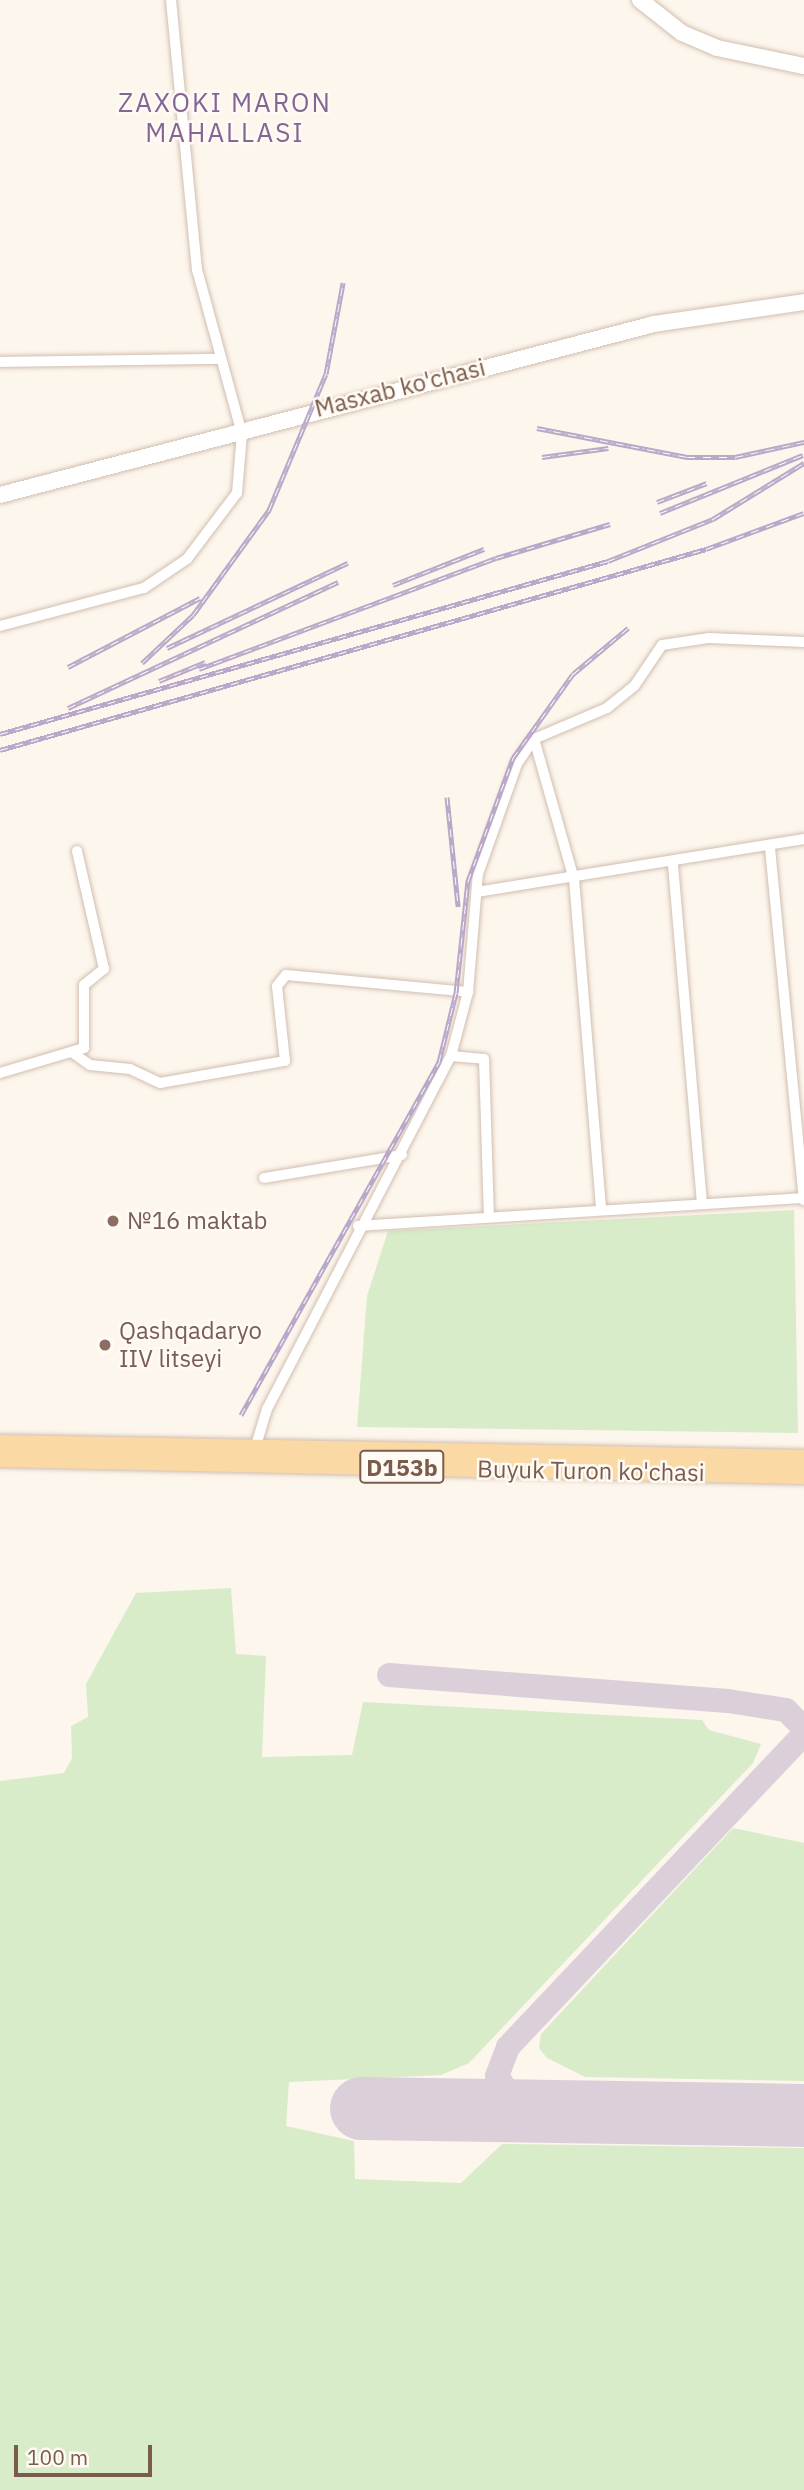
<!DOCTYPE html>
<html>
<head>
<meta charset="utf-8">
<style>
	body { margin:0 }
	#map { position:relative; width:804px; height:2490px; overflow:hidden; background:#fdf6ec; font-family:"IBM Plex Sans",sans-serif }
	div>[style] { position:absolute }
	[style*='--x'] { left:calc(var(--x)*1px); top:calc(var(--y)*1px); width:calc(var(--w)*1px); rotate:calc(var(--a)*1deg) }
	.green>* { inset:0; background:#d8ecc9 }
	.taxiway>* { height:24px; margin:-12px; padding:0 12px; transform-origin:12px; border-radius:12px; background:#dbcfda }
	.runway>* { height:63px; margin:-31.5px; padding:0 31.5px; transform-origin:31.5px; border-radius:31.5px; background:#dbcfda }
	.roads { filter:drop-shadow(0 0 2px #d1beb0) drop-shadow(0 0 2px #d1beb0) }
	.street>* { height:10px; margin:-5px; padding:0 5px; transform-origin:5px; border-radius:5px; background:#fff }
	.secondary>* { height:16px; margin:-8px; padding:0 8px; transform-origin:8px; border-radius:8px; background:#fff }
	.primary>* { height:18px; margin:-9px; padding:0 9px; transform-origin:9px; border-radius:9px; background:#fbd9a5 }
	.rail>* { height:5px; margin-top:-2.5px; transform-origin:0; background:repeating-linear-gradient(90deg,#fffaf3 0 8px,#b9a8c9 0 16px); box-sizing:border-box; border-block:2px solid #b9a8c9 }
	.dots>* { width:19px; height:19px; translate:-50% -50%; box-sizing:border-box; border:4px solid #fffaf3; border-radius:50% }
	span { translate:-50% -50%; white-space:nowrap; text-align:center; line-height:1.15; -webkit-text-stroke:5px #fffaf3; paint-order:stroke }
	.shield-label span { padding:2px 5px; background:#fffaf3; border:2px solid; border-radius:5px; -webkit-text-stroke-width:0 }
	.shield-label { font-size:23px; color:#7a5c4d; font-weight:700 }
	.street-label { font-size:24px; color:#7a5c4d }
	.education-label { font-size:24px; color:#785e54 }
	.left { translate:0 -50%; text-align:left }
	.neighbourhood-label { font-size:26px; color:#846695; letter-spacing:2px }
	.scale { position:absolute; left:14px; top:2445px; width:138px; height:32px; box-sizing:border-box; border:4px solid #7a5c4d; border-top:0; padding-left:9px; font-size:21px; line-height:24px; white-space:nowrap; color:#7a5c4d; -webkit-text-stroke:5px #fffaf3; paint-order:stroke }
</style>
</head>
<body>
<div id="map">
	<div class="green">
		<i style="clip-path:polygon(794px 1210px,798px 1433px,357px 1427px,367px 1296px,388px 1231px)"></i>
		<i style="clip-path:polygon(231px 1588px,236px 1654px,266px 1656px,262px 1757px,352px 1755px,363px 1702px,702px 1720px,709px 1730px,761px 1744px,753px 1763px,469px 2063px,441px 2075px,289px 2082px,286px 2126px,354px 2141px,355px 2179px,461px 2183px,502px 2144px,804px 2148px,804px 2490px,0 2490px,0 1781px,64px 1773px,72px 1758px,71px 1726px,88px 1717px,86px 1684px,136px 1593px)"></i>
		<i style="clip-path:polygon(733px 1828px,804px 1843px,804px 2081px,585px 2077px,547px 2058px,539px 2048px,541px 2034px)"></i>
	</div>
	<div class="taxiway">
		<i style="--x:389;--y:1675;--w:340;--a:4.4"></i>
		<i style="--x:728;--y:1701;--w:59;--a:8.8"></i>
		<i style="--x:786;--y:1710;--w:25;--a:45"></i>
		<i style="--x:535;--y:2110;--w:27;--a:-152"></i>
		<i style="--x:511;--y:2097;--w:25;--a:-124"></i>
		<i style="--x:497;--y:2076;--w:31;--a:-69"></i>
		<i style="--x:508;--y:2047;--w:431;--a:-46.6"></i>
	</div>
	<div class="runway">
		<i style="--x:361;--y:2108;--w:443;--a:0.9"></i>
	</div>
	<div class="roads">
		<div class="street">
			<i style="--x:0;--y:362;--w:219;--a:-0.8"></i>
			<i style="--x:0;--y:626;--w:149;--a:-14.8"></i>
			<i style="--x:144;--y:588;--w:52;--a:-34"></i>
			<i style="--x:187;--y:559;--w:83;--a:-52.9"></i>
			<i style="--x:237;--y:493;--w:59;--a:-85.2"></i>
			<i style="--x:242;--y:434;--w:170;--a:-105.3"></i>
			<i style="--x:197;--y:270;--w:271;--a:-95.5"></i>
			<i style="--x:534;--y:739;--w:146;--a:74.1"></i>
			<i style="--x:574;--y:879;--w:332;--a:85.3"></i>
			<i style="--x:770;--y:848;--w:354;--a:84.5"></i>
			<i style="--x:673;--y:865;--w:340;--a:85.1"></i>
			<i style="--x:477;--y:892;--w:331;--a:-9.2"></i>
			<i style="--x:73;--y:1053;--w:21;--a:35"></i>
			<i style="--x:90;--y:1065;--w:40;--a:5.7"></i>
			<i style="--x:130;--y:1069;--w:33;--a:25"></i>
			<i style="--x:160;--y:1083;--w:127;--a:-10"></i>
			<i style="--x:285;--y:1061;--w:75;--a:-96.1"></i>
			<i style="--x:277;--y:986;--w:14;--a:-51"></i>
			<i style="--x:286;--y:975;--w:183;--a:5.3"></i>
			<i style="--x:451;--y:1056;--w:33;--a:5"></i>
			<i style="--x:484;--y:1059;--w:156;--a:88.2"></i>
			<i style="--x:0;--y:1073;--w:88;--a:-16.6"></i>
			<i style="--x:84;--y:1048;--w:63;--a:-90"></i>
			<i style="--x:84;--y:985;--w:26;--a:-39"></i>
			<i style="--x:104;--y:969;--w:121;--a:-102.9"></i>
			<i style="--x:264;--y:1178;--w:140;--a:-9.5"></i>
			<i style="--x:358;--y:1226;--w:447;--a:-3.6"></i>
			<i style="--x:254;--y:1452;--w:45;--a:-73.2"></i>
			<i style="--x:267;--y:1409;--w:398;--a:-62.5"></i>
			<i style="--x:451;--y:1056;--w:66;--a:-75.1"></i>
			<i style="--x:468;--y:992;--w:118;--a:-85.2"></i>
			<i style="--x:478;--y:874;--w:117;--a:-70.5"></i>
			<i style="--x:517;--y:764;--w:30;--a:-56"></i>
			<i style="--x:534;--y:739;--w:79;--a:-23"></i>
			<i style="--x:607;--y:708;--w:36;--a:-39"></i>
			<i style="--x:635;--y:685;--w:48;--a:-56"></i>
			<i style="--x:662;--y:645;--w:48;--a:-8.5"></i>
			<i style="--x:709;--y:638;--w:95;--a:2.4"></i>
		</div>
		<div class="secondary">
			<i style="--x:640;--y:0;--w:53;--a:38.2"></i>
			<i style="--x:682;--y:33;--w:38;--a:23"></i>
			<i style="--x:717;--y:48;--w:89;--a:11.7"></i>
			<i style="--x:0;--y:495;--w:676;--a:-14.65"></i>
			<i style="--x:654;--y:324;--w:152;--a:-8.3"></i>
		</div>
		<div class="primary">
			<i style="--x:0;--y:1444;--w:804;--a:1.07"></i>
			<i style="--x:0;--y:1458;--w:804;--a:1.21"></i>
		</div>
	</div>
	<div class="rail">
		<i style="--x:537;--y:428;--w:153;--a:10.9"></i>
		<i style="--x:687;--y:457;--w:48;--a:0"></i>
		<i style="--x:735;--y:457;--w:71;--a:-12.3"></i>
		<i style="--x:542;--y:457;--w:67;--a:-7.8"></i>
		<i style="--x:657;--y:502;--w:53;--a:-20.8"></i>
		<i style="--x:660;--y:513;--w:154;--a:-22.1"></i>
		<i style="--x:393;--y:585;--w:98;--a:-21.6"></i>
		<i style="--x:167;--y:648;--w:200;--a:-25.2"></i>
		<i style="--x:142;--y:663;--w:70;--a:-43.3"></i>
		<i style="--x:193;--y:615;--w:130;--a:-54.1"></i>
		<i style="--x:269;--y:510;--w:147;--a:-67.3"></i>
		<i style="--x:326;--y:374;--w:93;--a:-79.4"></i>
		<i style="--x:68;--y:667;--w:149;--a:-27.6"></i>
		<i style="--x:199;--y:669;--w:317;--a:-20.5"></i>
		<i style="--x:496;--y:558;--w:119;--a:-16.6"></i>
		<i style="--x:159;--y:681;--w:50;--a:-22.4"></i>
		<i style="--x:68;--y:708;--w:298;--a:-25"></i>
		<i style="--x:0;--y:734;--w:632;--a:-15.88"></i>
		<i style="--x:608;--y:561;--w:113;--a:-21.8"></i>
		<i style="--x:713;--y:519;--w:107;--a:-31.6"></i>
		<i style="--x:0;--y:750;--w:734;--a:-15.89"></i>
		<i style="--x:706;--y:549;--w:104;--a:-20.2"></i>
		<i style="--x:447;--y:797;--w:110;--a:84.2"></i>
		<i style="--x:241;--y:1415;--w:405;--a:-60.7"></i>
		<i style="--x:439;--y:1062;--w:71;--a:-76.2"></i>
		<i style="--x:456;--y:993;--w:113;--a:-83.9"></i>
		<i style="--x:468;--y:881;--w:131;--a:-69.9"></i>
		<i style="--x:513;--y:758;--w:103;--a:-54.5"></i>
		<i style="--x:573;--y:674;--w:72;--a:-39.9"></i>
	</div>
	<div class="dots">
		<i style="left:113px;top:1221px;background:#8d6e63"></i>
		<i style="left:105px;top:1345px;background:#8d6e63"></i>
	</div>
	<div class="shield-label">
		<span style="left:402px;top:1467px">D153b</span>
	</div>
	<div class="street-label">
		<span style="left:400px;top:388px;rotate:-14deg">Masxab ko'chasi</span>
		<span style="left:591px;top:1471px;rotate:1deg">Buyuk Turon ko'chasi</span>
	</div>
	<div class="education-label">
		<span class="left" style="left:127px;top:1221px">№16 maktab</span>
		<span class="left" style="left:119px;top:1345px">Qashqadaryo<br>IIV litseyi</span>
	</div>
	<div class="neighbourhood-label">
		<span style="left:225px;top:118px">ZAXOKI MARON<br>MAHALLASI</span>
	</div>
	<div class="scale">100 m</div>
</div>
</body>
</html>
